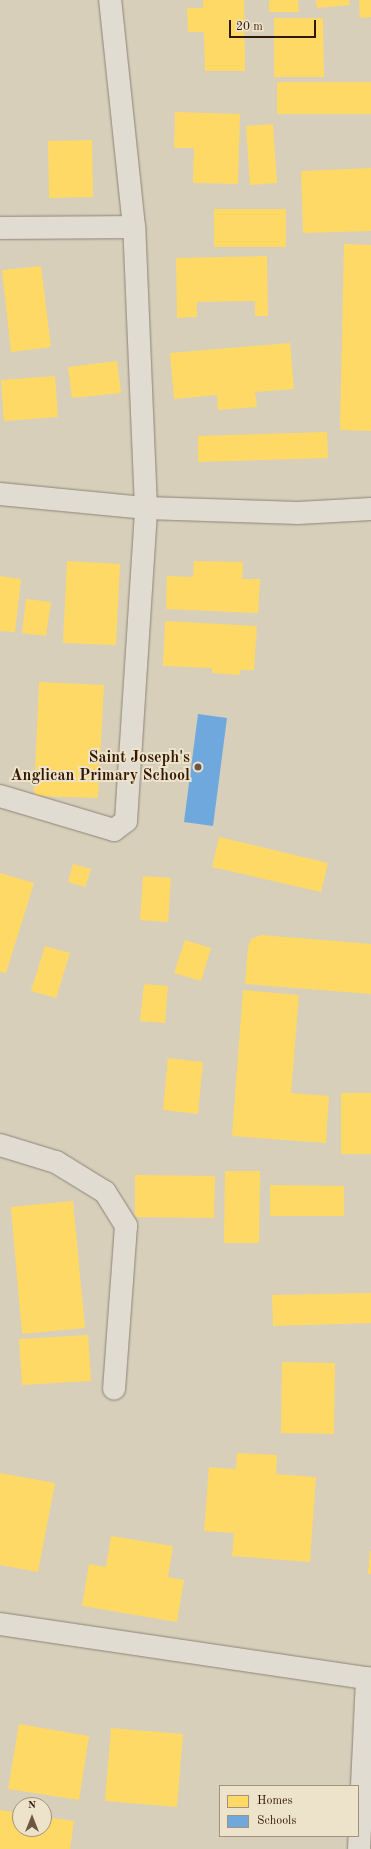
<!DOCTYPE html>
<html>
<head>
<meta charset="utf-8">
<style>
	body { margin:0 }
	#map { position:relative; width:371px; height:1849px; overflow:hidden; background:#d7cfba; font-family:"Old Standard TT",serif }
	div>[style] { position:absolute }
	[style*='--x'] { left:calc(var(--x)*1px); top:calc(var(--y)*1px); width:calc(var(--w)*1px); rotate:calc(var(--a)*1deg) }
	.homes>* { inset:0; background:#ffd966 }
	.schools>* { inset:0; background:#6fa8dc }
	.roads { filter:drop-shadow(0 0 1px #8c8476) drop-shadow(0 0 1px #8c8476) }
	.street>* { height:22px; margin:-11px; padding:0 11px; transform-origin:11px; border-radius:11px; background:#e0dcd1 }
	.dots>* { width:11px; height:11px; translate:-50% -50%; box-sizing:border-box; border:2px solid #ede3ca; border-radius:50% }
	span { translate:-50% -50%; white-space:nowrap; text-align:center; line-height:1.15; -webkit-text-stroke:4px #ede3ca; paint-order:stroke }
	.poi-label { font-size:16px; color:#331705; font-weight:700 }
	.right { translate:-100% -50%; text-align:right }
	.legend { position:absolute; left:219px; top:1785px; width:140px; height:52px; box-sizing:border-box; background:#ede3ca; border:1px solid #a3917b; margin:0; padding:5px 7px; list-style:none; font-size:12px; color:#331705 }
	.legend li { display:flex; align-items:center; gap:8px; height:20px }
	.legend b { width:20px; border:1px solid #a3917b }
	.north { position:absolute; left:12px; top:1797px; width:40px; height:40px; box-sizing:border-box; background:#ede3ca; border:1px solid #a3917b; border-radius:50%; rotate:0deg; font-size:11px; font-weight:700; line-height:16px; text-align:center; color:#331705 }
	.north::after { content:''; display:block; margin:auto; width:14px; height:18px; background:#6c5744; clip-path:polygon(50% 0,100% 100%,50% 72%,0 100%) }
	.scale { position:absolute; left:229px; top:20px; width:87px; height:18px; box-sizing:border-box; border:2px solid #331705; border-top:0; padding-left:5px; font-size:12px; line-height:14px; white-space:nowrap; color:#331705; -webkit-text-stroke:3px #ede3ca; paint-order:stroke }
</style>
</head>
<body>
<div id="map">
	<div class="homes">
		<i style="clip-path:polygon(203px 0,244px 0,245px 71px,205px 71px,204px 32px,188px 32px,187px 8px,203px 8px)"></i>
		<i style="clip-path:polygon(269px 0,298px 0,299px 12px,269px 12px)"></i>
		<i style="clip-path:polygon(316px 0,349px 0,350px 5px,317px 8px)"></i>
		<i style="clip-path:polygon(359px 0,371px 0,371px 17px,360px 18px)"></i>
		<i style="clip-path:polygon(274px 18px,323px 18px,324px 77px,274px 77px)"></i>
		<i style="clip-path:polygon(277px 82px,371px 82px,371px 114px,277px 114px)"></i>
		<i style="clip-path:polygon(175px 112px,240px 114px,238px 184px,193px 183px,194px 148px,174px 148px)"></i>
		<i style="clip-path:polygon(273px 124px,277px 183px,250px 185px,246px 126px)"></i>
		<i style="clip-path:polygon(92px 140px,93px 197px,49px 198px,48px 141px)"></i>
		<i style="clip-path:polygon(371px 168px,371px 231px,303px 233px,301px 171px)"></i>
		<i style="clip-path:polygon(214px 209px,286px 209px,286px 247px,214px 247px)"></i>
		<i style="clip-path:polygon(344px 244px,371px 245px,371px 431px,340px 430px)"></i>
		<i style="clip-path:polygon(267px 256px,268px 316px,255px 316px,255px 301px,197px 302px,197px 317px,177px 318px,176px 258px)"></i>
		<i style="clip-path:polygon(41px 266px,51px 347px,11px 352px,2px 270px)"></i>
		<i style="clip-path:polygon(290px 343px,294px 389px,255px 392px,257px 407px,218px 410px,217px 395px,174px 399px,170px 353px)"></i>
		<i style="clip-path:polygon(117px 361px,121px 393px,72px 398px,68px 367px)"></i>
		<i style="clip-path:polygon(55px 376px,58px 417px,4px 421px,1px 380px)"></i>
		<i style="clip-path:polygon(327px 432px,328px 458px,198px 462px,198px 436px)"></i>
		<i style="clip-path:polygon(67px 561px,120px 564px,116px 645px,63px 643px)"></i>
		<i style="clip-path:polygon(194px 561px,243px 562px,242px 579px,260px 579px,258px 613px,166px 609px,167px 576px,193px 577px)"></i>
		<i style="clip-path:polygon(0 576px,21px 579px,15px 632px,0 631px)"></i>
		<i style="clip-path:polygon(26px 599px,51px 602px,46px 636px,22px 633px)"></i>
		<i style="clip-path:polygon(165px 621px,257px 626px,254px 670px,240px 670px,240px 675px,212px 673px,212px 668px,163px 666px)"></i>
		<i style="clip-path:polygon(39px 682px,104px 685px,98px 798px,34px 796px)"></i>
		<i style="clip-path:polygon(219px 837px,328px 863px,321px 892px,212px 867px)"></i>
		<i style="clip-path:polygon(73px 864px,91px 869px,85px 887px,68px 882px)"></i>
		<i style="clip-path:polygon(0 873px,34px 883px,6px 973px,0 972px)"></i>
		<i style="clip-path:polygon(143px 876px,171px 878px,168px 922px,140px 920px)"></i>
		<i style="clip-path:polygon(261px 935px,371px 944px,371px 994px,245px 984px,248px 947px,251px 939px)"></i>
		<i style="clip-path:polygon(185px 940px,211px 948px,201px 981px,174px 973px)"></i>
		<i style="clip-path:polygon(45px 946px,70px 953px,56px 998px,31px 991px)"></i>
		<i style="clip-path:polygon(144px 984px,168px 986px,165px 1023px,140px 1021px)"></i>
		<i style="clip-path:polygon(243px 990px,299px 995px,291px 1093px,329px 1096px,326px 1143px,232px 1136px)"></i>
		<i style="clip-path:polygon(168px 1058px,203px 1062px,198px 1114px,163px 1110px)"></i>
		<i style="clip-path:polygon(341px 1093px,371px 1093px,371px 1154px,341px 1154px)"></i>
		<i style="clip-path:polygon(225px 1171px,260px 1171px,259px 1243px,224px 1243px)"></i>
		<i style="clip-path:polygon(135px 1175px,215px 1176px,214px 1218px,135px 1217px)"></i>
		<i style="clip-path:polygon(270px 1185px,344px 1186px,344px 1216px,270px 1216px)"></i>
		<i style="clip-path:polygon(73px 1201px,85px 1328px,22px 1334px,11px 1207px)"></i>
		<i style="clip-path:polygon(371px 1293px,371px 1323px,273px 1326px,272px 1295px)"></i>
		<i style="clip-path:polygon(88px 1335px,91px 1381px,22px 1385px,19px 1339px)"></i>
		<i style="clip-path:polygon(282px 1362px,335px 1363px,334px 1434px,281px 1433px)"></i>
		<i style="clip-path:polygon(237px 1453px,277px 1455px,276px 1474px,316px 1477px,310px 1562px,232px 1556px,234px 1533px,204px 1531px,209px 1467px,236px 1469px)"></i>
		<i style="clip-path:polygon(0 1473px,55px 1483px,38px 1572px,0 1565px)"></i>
		<i style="clip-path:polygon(111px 1536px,173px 1546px,168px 1577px,184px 1580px,177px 1622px,82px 1606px,89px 1564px,106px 1567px)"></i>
		<i style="clip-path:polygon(370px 1551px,371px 1551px,371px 1574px,368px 1574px)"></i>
		<i style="clip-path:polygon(19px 1724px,89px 1736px,79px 1800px,8px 1789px)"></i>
		<i style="clip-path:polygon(111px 1728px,183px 1734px,177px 1807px,105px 1801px)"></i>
		<i style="clip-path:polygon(0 1810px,20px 1813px,20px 1829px,44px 1829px,44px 1817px,74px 1821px,70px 1849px,0 1849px)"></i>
	</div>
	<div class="schools">
		<i style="clip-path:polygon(198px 714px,227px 718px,213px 826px,184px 822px)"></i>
	</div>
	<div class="roads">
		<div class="street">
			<i style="--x:0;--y:228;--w:134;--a:-0.4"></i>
			<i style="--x:0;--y:494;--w:147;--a:5.5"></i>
			<i style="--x:146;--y:508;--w:152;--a:1.9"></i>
			<i style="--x:298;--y:513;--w:73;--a:-3.1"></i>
			<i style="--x:0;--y:796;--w:119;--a:16.6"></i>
			<i style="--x:114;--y:830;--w:15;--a:-37"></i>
			<i style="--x:126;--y:821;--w:314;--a:-86.3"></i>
			<i style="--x:146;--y:508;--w:281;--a:-92.4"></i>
			<i style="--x:134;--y:227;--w:228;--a:-96"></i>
			<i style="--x:0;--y:1145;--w:59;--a:16.9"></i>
			<i style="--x:56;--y:1162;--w:57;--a:31.5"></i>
			<i style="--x:105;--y:1192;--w:40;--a:58"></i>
			<i style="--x:126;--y:1226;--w:163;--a:94.2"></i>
			<i style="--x:0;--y:1624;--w:375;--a:8.4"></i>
			<i style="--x:359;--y:1849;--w:171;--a:-87.3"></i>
		</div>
	</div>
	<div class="dots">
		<i style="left:198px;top:767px;background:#6c5744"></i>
	</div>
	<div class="poi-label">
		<span class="right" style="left:190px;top:767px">Saint Joseph's<br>Anglican Primary School</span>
	</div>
	<ul class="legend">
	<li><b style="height:11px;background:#ffd966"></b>Homes</li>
	<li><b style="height:11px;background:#6fa8dc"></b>Schools</li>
	</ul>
	<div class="north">N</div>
	<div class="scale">20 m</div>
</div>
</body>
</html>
